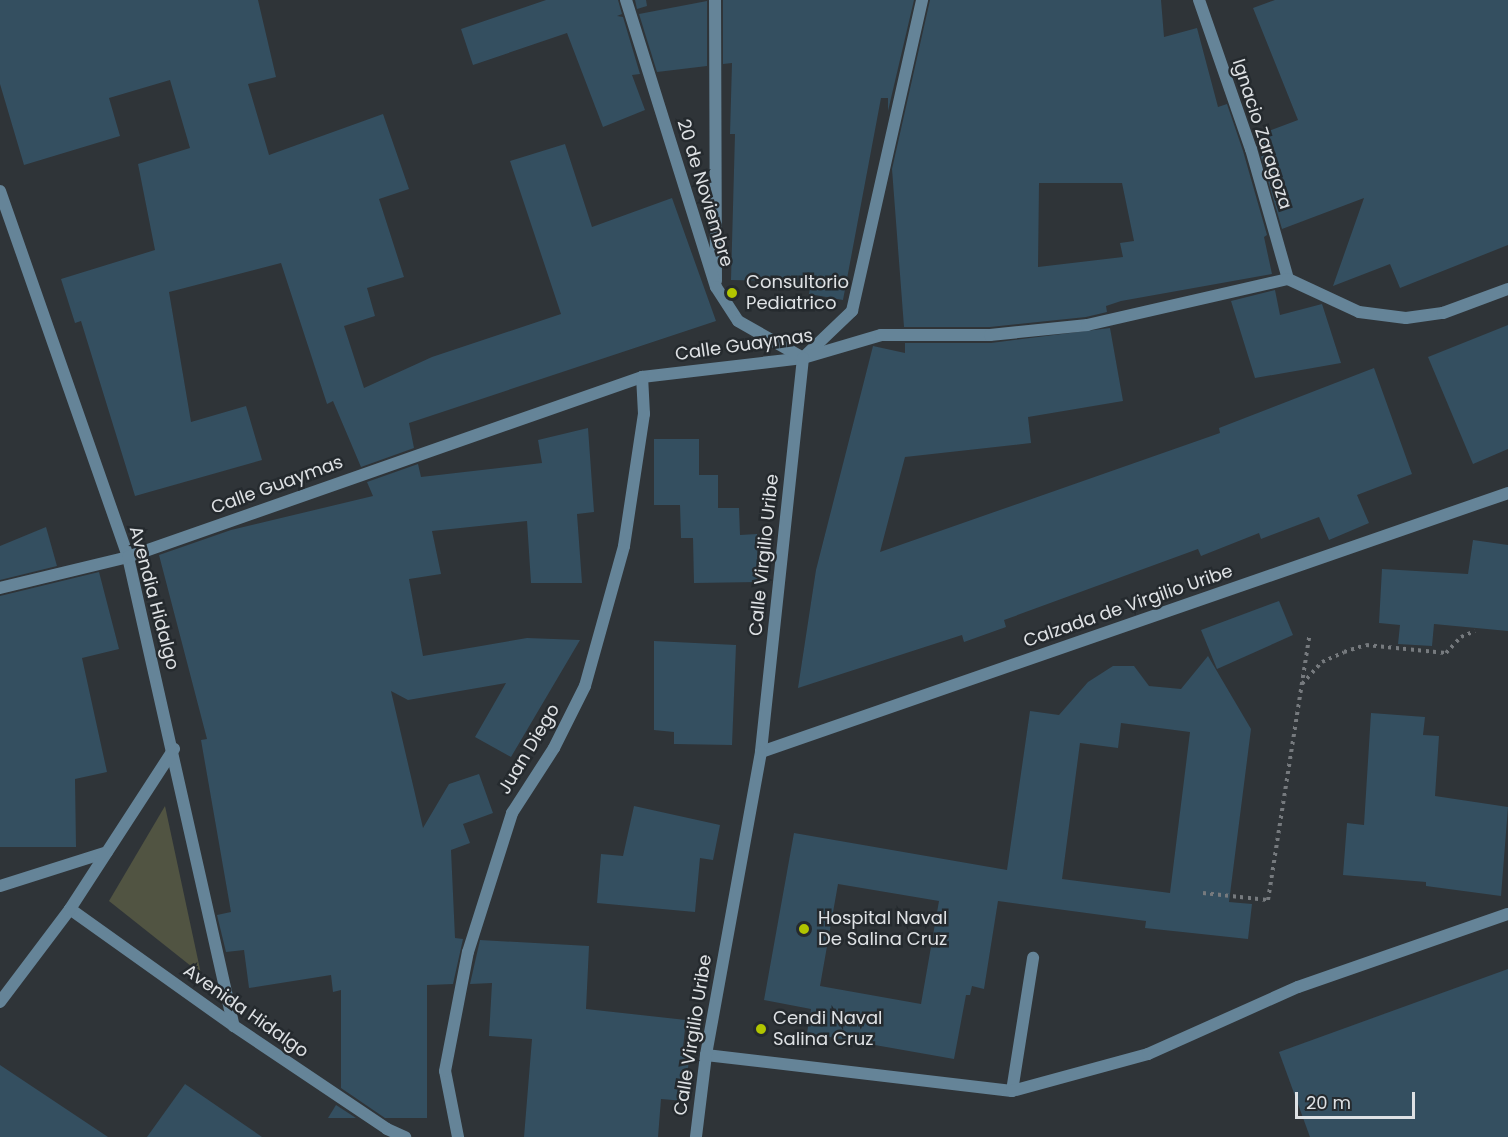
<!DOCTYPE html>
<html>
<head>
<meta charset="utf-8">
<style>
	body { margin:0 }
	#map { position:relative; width:1508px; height:1137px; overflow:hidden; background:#2f3438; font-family:Poppins,sans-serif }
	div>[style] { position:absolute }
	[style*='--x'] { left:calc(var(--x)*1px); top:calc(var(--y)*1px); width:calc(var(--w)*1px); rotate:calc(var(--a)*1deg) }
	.green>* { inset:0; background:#515442 }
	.building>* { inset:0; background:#344f60 }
	.path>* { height:4px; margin-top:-2px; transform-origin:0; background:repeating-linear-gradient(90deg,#767a7e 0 3px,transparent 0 7.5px) }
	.service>* { height:12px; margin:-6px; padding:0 6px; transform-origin:6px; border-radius:6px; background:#658498 }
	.minor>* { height:12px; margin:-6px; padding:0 6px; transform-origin:6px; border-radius:6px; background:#658498 }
	.tertiary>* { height:12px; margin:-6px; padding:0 6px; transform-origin:6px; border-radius:6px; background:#658498 }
	.dots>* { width:16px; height:16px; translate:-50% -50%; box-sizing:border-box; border:3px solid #252a2e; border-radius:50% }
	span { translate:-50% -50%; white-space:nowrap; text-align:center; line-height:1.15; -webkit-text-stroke:5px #252a2e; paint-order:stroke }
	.street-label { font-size:18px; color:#dee1e4 }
	.poi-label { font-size:18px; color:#dee1e4 }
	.left { translate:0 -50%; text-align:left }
	.scale { position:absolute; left:1295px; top:1092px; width:120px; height:27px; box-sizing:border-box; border:3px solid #dee1e4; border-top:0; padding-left:8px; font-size:18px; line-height:21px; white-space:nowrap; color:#dee1e4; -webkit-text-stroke:4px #252a2e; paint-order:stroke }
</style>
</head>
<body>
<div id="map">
	<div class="green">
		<i style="clip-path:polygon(165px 806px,201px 974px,109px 901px)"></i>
	</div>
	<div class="building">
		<i style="clip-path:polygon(0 0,258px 0,276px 77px,248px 84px,269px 155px,383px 114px,409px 189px,379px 199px,404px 277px,367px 288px,375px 316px,344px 326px,364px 388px,432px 357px,561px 314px,510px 161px,565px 144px,592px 227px,672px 198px,716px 321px,409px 423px,414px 448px,361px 467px,333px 401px,327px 404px,281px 263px,169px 292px,191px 422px,246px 406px,262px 460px,135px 496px,81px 321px,75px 323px,61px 279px,155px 250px,138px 164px,190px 148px,170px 80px,109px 98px,120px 136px,24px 165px,0 84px)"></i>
		<i style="clip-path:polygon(546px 0,618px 0,622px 14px,617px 16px,623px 17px,640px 74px,632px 75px,645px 110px,603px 127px,567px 33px,473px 65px,461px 29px)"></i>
		<i style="clip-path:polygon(635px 0,646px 0,647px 6px,637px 9px)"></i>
		<i style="clip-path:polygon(723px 0,914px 0,888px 111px,888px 98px,881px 98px,843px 300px,809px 294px,811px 282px,731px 280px,735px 134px,730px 134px,732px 63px,723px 64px)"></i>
		<i style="clip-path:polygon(evenodd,930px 0,1161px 0,1164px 37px,1197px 28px,1218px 107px,1227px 104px,1243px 151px,1267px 235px,1264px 237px,1272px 274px,1121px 301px,1106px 306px,1107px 312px,1086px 317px,990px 327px,904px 327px,892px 169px,930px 0,1039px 183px,1122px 183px,1134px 241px,1120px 243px,1123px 257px,1038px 267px,1039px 183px)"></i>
		<i style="clip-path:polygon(1275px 0,1508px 0,1508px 245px,1400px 288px,1390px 264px,1333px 286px,1364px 198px,1282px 229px,1255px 136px,1298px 120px,1253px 8px)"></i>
		<i style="clip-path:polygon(707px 1px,707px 66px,657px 72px,639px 14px)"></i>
		<i style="clip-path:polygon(1275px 290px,1280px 315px,1322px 304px,1341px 363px,1255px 378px,1231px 301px)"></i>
		<i style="clip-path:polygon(1508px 325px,1508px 449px,1473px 464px,1428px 357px)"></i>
		<i style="clip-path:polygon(1110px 328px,1123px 401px,1028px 417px,1031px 443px,905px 457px,880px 552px,1220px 433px,1219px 428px,1374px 368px,1412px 474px,1357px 495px,1369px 523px,1329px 540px,1319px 517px,1261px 539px,1259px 533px,1201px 556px,1198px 549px,1004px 620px,1006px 627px,964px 642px,962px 635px,798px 688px,816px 570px,873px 346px,905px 353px,905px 343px,991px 343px)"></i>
		<i style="clip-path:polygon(588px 428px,594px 512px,577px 514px,582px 583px,531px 583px,527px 521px,432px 531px,441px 574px,409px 579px,423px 656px,527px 638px,580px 640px,511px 757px,475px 737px,506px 683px,408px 700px,391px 691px,423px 828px,449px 784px,479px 774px,493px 813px,463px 824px,470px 843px,451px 850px,455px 938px,463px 939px,453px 984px,427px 985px,427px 1118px,385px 1118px,341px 1088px,341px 990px,333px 992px,331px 975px,249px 988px,244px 950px,226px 952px,217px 915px,231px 912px,201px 740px,207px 739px,159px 555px,231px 530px,373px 496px,367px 482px,418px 464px,421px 477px,542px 463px,538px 440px)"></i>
		<i style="clip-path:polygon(654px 439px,699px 439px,699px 475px,718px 475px,718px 508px,739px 508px,740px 535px,757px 534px,758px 582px,694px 583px,693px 538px,681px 538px,680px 505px,654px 505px)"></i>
		<i style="clip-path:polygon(46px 527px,57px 566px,0 580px,0 546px)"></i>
		<i style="clip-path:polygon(1473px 540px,1508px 545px,1508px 631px,1434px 624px,1432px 646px,1398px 644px,1400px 625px,1379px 623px,1382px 569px,1468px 574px)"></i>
		<i style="clip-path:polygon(99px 572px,119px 649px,82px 658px,107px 772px,75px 779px,76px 847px,0 847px,0 596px)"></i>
		<i style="clip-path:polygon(1279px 601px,1293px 635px,1217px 669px,1201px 630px)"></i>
		<i style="clip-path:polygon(654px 641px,736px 645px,732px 745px,674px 744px,674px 732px,654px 730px)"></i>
		<i style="clip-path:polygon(evenodd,1208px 656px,1251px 729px,1229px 902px,1252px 904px,1248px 939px,1145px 928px,1146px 921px,998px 901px,984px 989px,972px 986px,970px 995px,966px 995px,954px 1059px,807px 1033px,811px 1009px,764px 1000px,794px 833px,1007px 870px,1030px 711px,1059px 715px,1088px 682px,1113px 666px,1134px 666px,1149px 686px,1181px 689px,1208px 656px,1121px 723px,1190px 732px,1170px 893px,1062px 879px,1080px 743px,1118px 748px,1121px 723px,1208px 656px,838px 884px,939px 901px,921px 1004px,820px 986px,838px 884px)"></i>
		<i style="clip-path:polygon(1371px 713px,1425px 717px,1423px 735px,1439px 736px,1435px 796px,1508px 807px,1501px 896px,1426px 886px,1426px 882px,1343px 875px,1347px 823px,1364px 825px)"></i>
		<i style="clip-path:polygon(634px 806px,720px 825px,713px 860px,700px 858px,695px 912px,597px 903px,601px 854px,623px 856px)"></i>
		<i style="clip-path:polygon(480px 940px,589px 946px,586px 1009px,686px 1020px,682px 1057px,689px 1058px,685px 1101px,661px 1099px,658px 1137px,524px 1137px,532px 1039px,489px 1036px,492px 983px,470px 984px)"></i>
		<i style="clip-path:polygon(1508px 969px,1508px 1137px,1310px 1137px,1279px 1052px)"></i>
		<i style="clip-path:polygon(0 1065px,108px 1137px,0 1137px)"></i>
		<i style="clip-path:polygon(185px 1084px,262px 1137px,147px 1137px)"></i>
		<i style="clip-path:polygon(336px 1105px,356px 1118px,328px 1118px)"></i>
	</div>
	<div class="path">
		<i style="--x:1302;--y:684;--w:30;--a:-48"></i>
		<i style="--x:1322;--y:662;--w:24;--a:-24"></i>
		<i style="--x:1344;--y:652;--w:23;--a:-18"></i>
		<i style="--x:1366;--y:645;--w:80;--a:5.7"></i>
		<i style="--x:1446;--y:653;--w:22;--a:-47"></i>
		<i style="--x:1461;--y:637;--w:15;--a:-23"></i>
		<i style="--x:1203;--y:893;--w:65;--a:6.1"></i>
		<i style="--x:1268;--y:900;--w:266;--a:-81.1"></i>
	</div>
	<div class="service">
		<i style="--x:1199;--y:0;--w:158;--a:70.8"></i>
		<i style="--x:1251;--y:149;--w:135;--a:74.1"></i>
		<i style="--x:706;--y:1055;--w:308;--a:6.7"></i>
		<i style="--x:1012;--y:1091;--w:135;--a:-81"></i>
		<i style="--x:1012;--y:1091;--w:141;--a:-15.2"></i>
		<i style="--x:1148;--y:1054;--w:164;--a:-24.1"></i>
		<i style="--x:1298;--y:987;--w:222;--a:-19.2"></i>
	</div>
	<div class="minor">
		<i style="--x:715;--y:0;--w:281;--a:89.8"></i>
		<i style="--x:0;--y:191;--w:388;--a:70.7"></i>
		<i style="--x:128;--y:557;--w:481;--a:77.3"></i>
		<i style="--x:806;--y:355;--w:64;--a:-43.7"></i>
		<i style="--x:852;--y:311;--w:319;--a:-77.3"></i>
		<i style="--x:0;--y:588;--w:132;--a:-13.6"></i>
		<i style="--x:128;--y:557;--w:545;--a:-19.3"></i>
		<i style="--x:642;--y:377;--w:162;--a:-6.7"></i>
		<i style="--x:803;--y:358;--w:81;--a:-16.4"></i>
		<i style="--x:881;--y:335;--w:109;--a:0"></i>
		<i style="--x:990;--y:335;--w:98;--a:-5.9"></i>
		<i style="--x:1087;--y:325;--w:206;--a:-12.9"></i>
		<i style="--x:1288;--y:279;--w:78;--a:24.9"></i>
		<i style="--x:1359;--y:312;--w:47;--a:7.3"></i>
		<i style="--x:1406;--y:318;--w:37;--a:-8"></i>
		<i style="--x:1443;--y:313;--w:69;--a:-20.3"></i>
		<i style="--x:761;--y:752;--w:791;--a:-19.12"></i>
		<i style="--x:0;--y:886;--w:112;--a:-17.6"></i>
		<i style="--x:70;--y:909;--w:201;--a:35.5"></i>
		<i style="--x:234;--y:1026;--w:184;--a:33.9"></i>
		<i style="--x:387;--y:1129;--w:20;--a:24"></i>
		<i style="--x:0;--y:1002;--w:116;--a:-53"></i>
		<i style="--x:70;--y:909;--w:191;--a:-57"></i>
		<i style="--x:458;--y:1137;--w:67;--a:-101.1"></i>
		<i style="--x:445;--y:1071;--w:121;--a:-79.1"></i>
		<i style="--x:468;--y:952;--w:146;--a:-72.4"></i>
		<i style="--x:512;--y:813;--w:77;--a:-57.1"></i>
		<i style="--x:554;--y:748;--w:69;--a:-63.4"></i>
		<i style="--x:585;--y:686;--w:145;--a:-74.4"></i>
		<i style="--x:624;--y:546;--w:134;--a:-81.4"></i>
		<i style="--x:644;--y:414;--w:37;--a:-93"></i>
	</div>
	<div class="tertiary">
		<i style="--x:626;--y:0;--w:301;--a:72.6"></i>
		<i style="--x:716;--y:287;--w:40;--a:57.1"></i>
		<i style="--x:738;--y:321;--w:75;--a:29.6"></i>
		<i style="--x:803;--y:358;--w:396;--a:96.1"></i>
		<i style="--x:761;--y:752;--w:308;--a:100.3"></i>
		<i style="--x:706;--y:1055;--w:83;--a:97"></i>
	</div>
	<div class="dots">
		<i style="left:732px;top:293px;background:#b1c500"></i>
		<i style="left:804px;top:929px;background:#b1c500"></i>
		<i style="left:761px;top:1029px;background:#b1c500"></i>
	</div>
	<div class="street-label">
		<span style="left:1262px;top:134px;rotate:72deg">Ignacio Zaragoza</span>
		<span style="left:705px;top:193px;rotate:73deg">20 de Noviembre</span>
		<span style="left:744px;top:345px;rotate:-8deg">Calle Guaymas</span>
		<span style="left:277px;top:485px;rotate:-20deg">Calle Guaymas</span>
		<span style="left:764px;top:555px;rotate:-84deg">Calle Virgilio Uribe</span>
		<span style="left:154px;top:598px;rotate:75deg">Avendia Hidalgo</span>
		<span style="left:1128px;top:606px;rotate:-19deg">Calzada de Virgilio Uribe</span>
		<span style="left:529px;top:749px;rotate:-59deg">Juan Diego</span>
		<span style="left:246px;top:1011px;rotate:35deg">Avenida Hidalgo</span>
		<span style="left:693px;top:1035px;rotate:-81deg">Calle Virgilio Uribe</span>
	</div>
	<div class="poi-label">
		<span class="left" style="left:746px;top:293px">Consultorio<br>Pediatrico</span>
		<span class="left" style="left:818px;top:929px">Hospital Naval<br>De Salina Cruz</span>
		<span class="left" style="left:773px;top:1029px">Cendi Naval<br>Salina Cruz</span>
	</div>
	<div class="scale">20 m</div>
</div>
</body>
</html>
